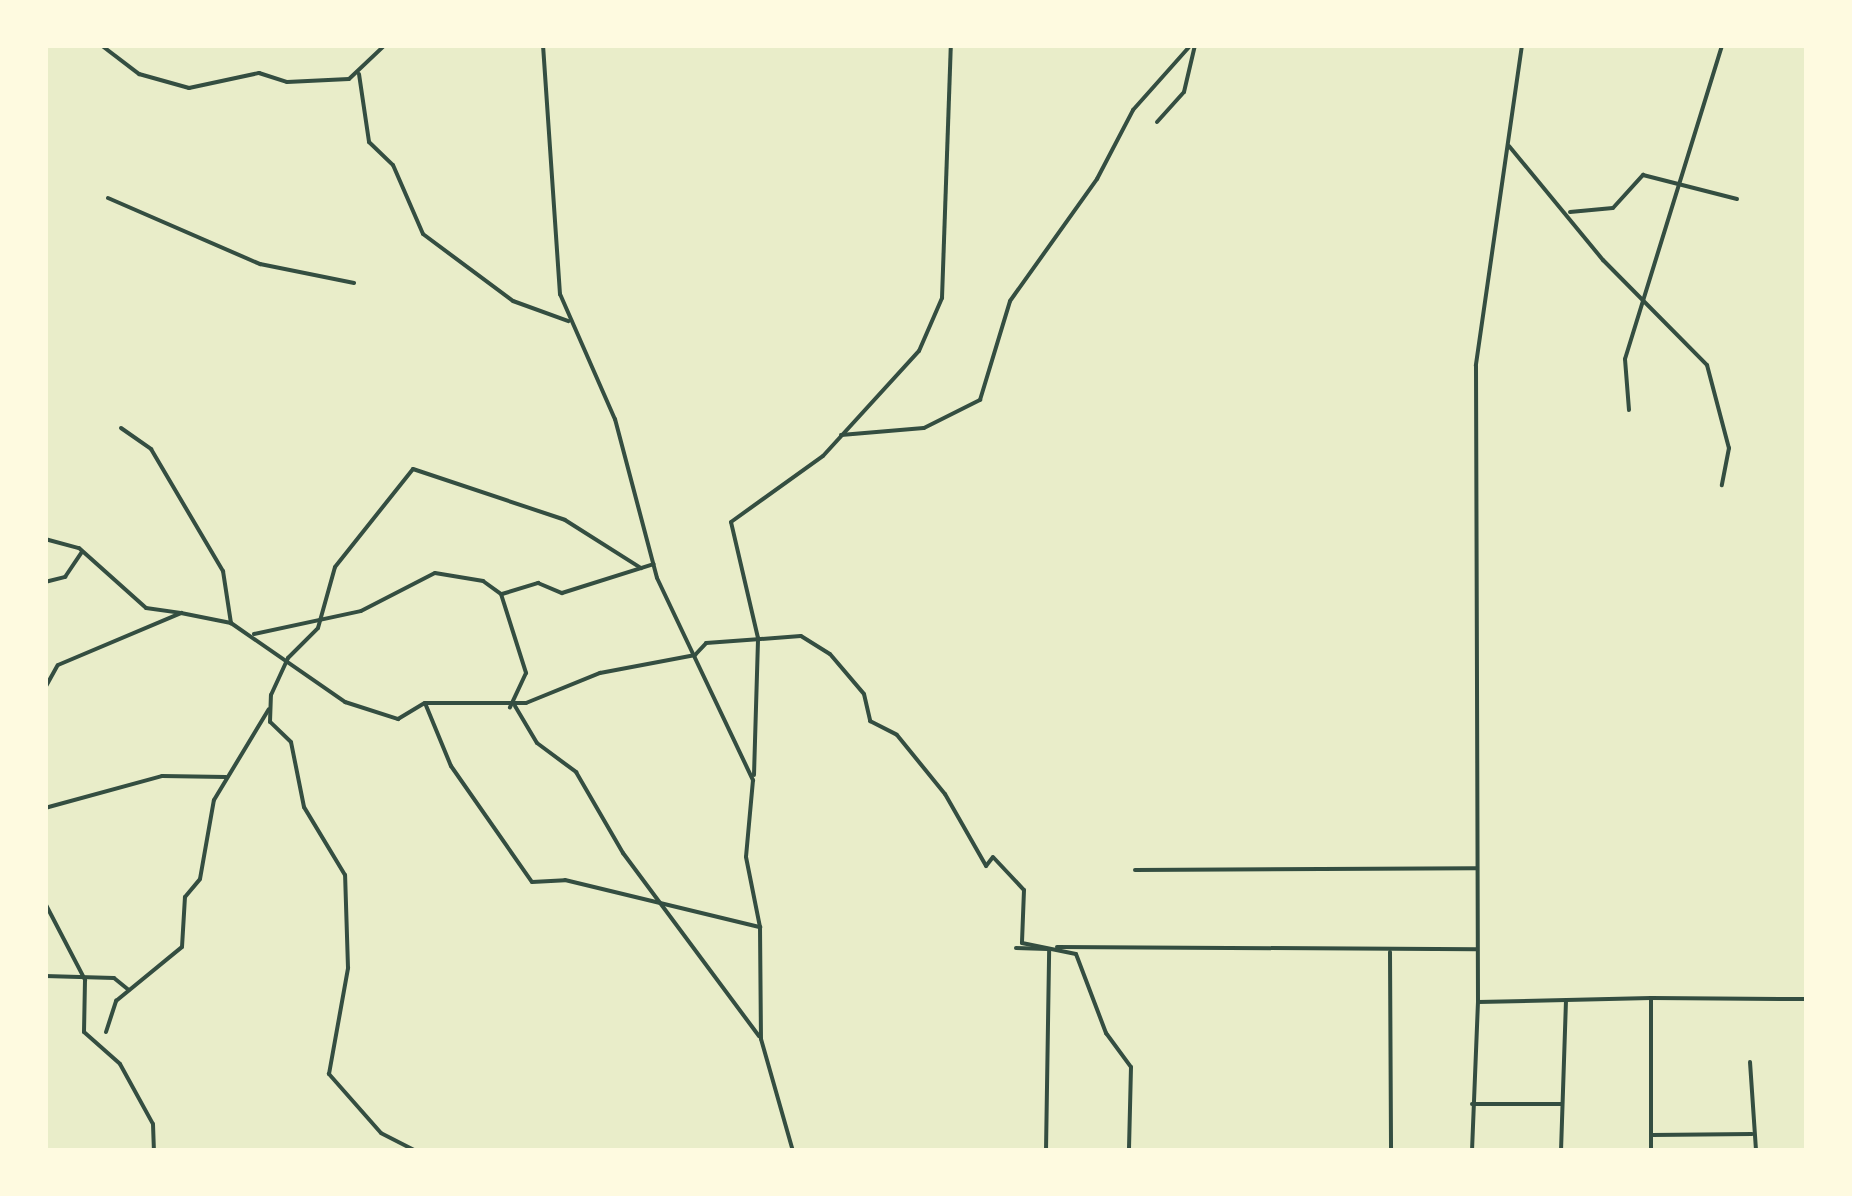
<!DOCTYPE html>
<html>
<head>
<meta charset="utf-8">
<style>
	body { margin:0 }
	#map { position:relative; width:1852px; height:1196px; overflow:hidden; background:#e9edc9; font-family:"DejaVu Sans",sans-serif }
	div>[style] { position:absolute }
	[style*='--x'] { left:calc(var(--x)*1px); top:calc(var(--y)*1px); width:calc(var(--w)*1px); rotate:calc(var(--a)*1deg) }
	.minor>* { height:4px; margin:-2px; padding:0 2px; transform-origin:2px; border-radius:2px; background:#344e41 }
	span { translate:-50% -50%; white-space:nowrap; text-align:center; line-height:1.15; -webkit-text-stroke:8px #fefae0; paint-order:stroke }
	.frame { position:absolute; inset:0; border:48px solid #fefae0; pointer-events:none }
</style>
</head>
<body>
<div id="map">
	<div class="minor">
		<i style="--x:101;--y:45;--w:48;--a:37.3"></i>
		<i style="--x:139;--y:74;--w:52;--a:15.6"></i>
		<i style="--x:189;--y:88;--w:72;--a:-12.1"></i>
		<i style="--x:259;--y:73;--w:29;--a:18"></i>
		<i style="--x:287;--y:82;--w:62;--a:-2.8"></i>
		<i style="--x:349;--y:79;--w:50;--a:-43.4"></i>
		<i style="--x:543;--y:45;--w:250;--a:86.1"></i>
		<i style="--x:560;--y:294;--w:137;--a:66.3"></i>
		<i style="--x:615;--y:419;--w:164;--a:75.2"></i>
		<i style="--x:657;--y:578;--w:224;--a:64.6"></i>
		<i style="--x:753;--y:780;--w:77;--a:95.2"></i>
		<i style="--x:746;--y:857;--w:71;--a:78.7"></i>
		<i style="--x:760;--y:927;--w:112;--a:89.5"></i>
		<i style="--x:761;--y:1039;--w:116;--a:74.1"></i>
		<i style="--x:1522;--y:45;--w:324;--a:98.2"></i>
		<i style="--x:1476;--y:366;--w:636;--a:89.82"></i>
		<i style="--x:1478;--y:1002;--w:173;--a:-1.3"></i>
		<i style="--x:359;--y:74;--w:69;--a:81.6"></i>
		<i style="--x:369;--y:142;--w:33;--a:44"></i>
		<i style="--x:393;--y:165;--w:75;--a:66.5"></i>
		<i style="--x:423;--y:234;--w:112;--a:36.7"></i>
		<i style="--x:513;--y:301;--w:59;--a:20"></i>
		<i style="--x:1157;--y:122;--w:40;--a:-48"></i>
		<i style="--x:1184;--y:92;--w:48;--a:-76.8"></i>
		<i style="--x:1509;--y:146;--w:148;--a:50.5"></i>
		<i style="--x:1603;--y:260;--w:148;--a:45.3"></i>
		<i style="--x:1707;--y:365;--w:86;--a:75.2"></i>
		<i style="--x:1729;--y:448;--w:38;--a:101"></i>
		<i style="--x:108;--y:198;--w:166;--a:23.5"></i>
		<i style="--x:260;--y:264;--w:96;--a:11.4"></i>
		<i style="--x:1570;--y:212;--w:43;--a:-5.3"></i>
		<i style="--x:1613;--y:208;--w:45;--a:-47.7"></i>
		<i style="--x:1643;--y:175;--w:97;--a:14.3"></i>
		<i style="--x:1629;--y:410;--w:51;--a:-94.5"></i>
		<i style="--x:1625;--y:359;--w:329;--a:-72.8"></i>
		<i style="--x:121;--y:428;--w:37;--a:35"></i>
		<i style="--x:151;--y:449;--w:142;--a:59.5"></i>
		<i style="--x:223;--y:571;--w:53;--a:81.3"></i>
		<i style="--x:841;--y:435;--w:83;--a:-4.8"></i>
		<i style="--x:924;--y:428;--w:63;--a:-26.6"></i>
		<i style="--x:980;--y:400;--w:103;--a:-73.1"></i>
		<i style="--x:1010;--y:301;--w:150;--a:-54.5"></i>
		<i style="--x:1097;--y:179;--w:78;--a:-62.4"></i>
		<i style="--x:1133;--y:110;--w:87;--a:-48.3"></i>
		<i style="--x:45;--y:539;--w:35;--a:15"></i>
		<i style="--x:79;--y:548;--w:90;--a:41.8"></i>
		<i style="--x:146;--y:608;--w:35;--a:8"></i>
		<i style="--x:45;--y:582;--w:21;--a:-14"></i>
		<i style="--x:65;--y:577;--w:30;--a:-56"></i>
		<i style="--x:502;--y:594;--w:38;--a:-17"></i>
		<i style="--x:538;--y:583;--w:26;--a:23"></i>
		<i style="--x:562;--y:593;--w:96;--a:-17.5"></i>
		<i style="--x:254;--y:634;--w:109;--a:-12.1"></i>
		<i style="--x:361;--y:611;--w:83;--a:-27.2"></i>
		<i style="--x:435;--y:573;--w:49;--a:9.5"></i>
		<i style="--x:483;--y:581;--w:22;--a:36"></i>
		<i style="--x:501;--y:594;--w:83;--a:72.4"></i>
		<i style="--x:526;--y:673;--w:38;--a:115"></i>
		<i style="--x:45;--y:688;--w:26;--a:-61"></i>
		<i style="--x:58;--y:665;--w:134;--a:-22.9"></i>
		<i style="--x:181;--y:613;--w:51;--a:11.3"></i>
		<i style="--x:231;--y:623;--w:139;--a:34.7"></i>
		<i style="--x:345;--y:702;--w:56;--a:17.8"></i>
		<i style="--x:398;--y:719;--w:31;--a:-31"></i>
		<i style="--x:425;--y:703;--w:101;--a:0"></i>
		<i style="--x:526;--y:703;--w:80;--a:-22.1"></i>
		<i style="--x:600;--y:673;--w:97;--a:-10.7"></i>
		<i style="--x:695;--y:655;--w:16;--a:-47"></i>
		<i style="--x:706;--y:643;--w:95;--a:-4.2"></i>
		<i style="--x:801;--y:636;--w:34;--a:32"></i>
		<i style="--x:830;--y:654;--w:52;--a:49.6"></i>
		<i style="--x:864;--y:694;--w:28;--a:77"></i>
		<i style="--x:870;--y:721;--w:30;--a:27"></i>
		<i style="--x:897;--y:735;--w:76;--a:50.9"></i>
		<i style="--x:945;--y:794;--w:83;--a:60.3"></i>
		<i style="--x:986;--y:866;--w:11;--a:-52"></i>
		<i style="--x:993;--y:857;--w:45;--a:46.8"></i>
		<i style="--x:1024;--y:890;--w:53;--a:92.2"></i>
		<i style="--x:1022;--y:943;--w:55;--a:11.5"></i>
		<i style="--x:1076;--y:954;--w:85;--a:69.2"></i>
		<i style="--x:1106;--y:1033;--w:42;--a:53.7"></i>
		<i style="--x:1131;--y:1067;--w:84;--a:91.4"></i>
		<i style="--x:425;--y:703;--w:68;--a:67.6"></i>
		<i style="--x:451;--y:766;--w:141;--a:55.1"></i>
		<i style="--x:532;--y:882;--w:33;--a:-3"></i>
		<i style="--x:565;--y:880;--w:201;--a:13.6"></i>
		<i style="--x:515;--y:706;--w:43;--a:59.3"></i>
		<i style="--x:537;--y:743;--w:49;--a:36.6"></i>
		<i style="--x:576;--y:772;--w:94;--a:59.9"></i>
		<i style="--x:623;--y:853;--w:228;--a:53.4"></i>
		<i style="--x:754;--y:775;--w:137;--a:-88.3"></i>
		<i style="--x:758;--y:638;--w:119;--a:-103.1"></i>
		<i style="--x:731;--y:522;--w:113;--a:-35.7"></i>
		<i style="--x:823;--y:456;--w:142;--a:-47.6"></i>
		<i style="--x:919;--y:351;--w:58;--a:-66.5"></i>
		<i style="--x:942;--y:298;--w:253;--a:-88"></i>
		<i style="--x:45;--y:808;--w:121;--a:-15.3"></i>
		<i style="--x:162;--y:776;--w:64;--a:0.9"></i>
		<i style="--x:1135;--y:870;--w:341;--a:-0.3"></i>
		<i style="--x:45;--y:903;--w:87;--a:62.5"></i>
		<i style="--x:85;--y:980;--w:52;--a:91.1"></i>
		<i style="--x:84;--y:1032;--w:48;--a:41.6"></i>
		<i style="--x:120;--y:1064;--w:68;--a:61.2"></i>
		<i style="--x:153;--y:1124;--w:27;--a:88"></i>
		<i style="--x:1057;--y:947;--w:420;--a:0.3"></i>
		<i style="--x:1016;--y:948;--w:32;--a:2"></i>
		<i style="--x:1390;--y:952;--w:199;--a:89.7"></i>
		<i style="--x:45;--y:976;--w:69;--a:1.7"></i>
		<i style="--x:114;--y:978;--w:19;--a:39"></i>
		<i style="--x:106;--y:1032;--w:33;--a:-72"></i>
		<i style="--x:116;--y:1001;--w:85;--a:-39.3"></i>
		<i style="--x:182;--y:947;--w:50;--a:-86.6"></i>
		<i style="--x:185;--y:897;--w:23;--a:-50"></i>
		<i style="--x:200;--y:879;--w:80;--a:-80"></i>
		<i style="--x:214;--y:800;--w:106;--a:-58.9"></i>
		<i style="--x:1750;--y:1062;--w:89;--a:86.1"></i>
		<i style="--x:1472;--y:1104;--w:90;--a:0"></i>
		<i style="--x:1652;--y:1135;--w:100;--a:-0.6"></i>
		<i style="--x:416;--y:1151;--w:39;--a:-153"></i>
		<i style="--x:381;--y:1133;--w:79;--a:-131.4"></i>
		<i style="--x:329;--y:1074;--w:108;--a:-79.8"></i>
		<i style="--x:348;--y:968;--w:93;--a:-91.8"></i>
		<i style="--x:345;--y:875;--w:79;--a:-121.1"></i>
		<i style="--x:304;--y:807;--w:66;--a:-101.3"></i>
		<i style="--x:291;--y:742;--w:29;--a:-136"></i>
		<i style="--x:270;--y:722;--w:27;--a:-88"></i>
		<i style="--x:271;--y:695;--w:41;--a:-65.3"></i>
		<i style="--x:288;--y:658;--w:42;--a:-45"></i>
		<i style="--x:318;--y:628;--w:63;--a:-74.4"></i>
		<i style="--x:335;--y:567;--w:125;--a:-51.5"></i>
		<i style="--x:413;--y:469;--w:160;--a:18.5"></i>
		<i style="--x:565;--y:520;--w:90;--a:32.3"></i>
		<i style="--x:1046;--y:1151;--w:202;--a:-89.1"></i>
		<i style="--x:1472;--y:1151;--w:149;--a:-87.7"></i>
		<i style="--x:1561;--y:1151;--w:150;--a:-88.1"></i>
		<i style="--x:1651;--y:1151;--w:153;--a:-90"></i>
		<i style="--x:1651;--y:998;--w:156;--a:0.4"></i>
	</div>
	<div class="frame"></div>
</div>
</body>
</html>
